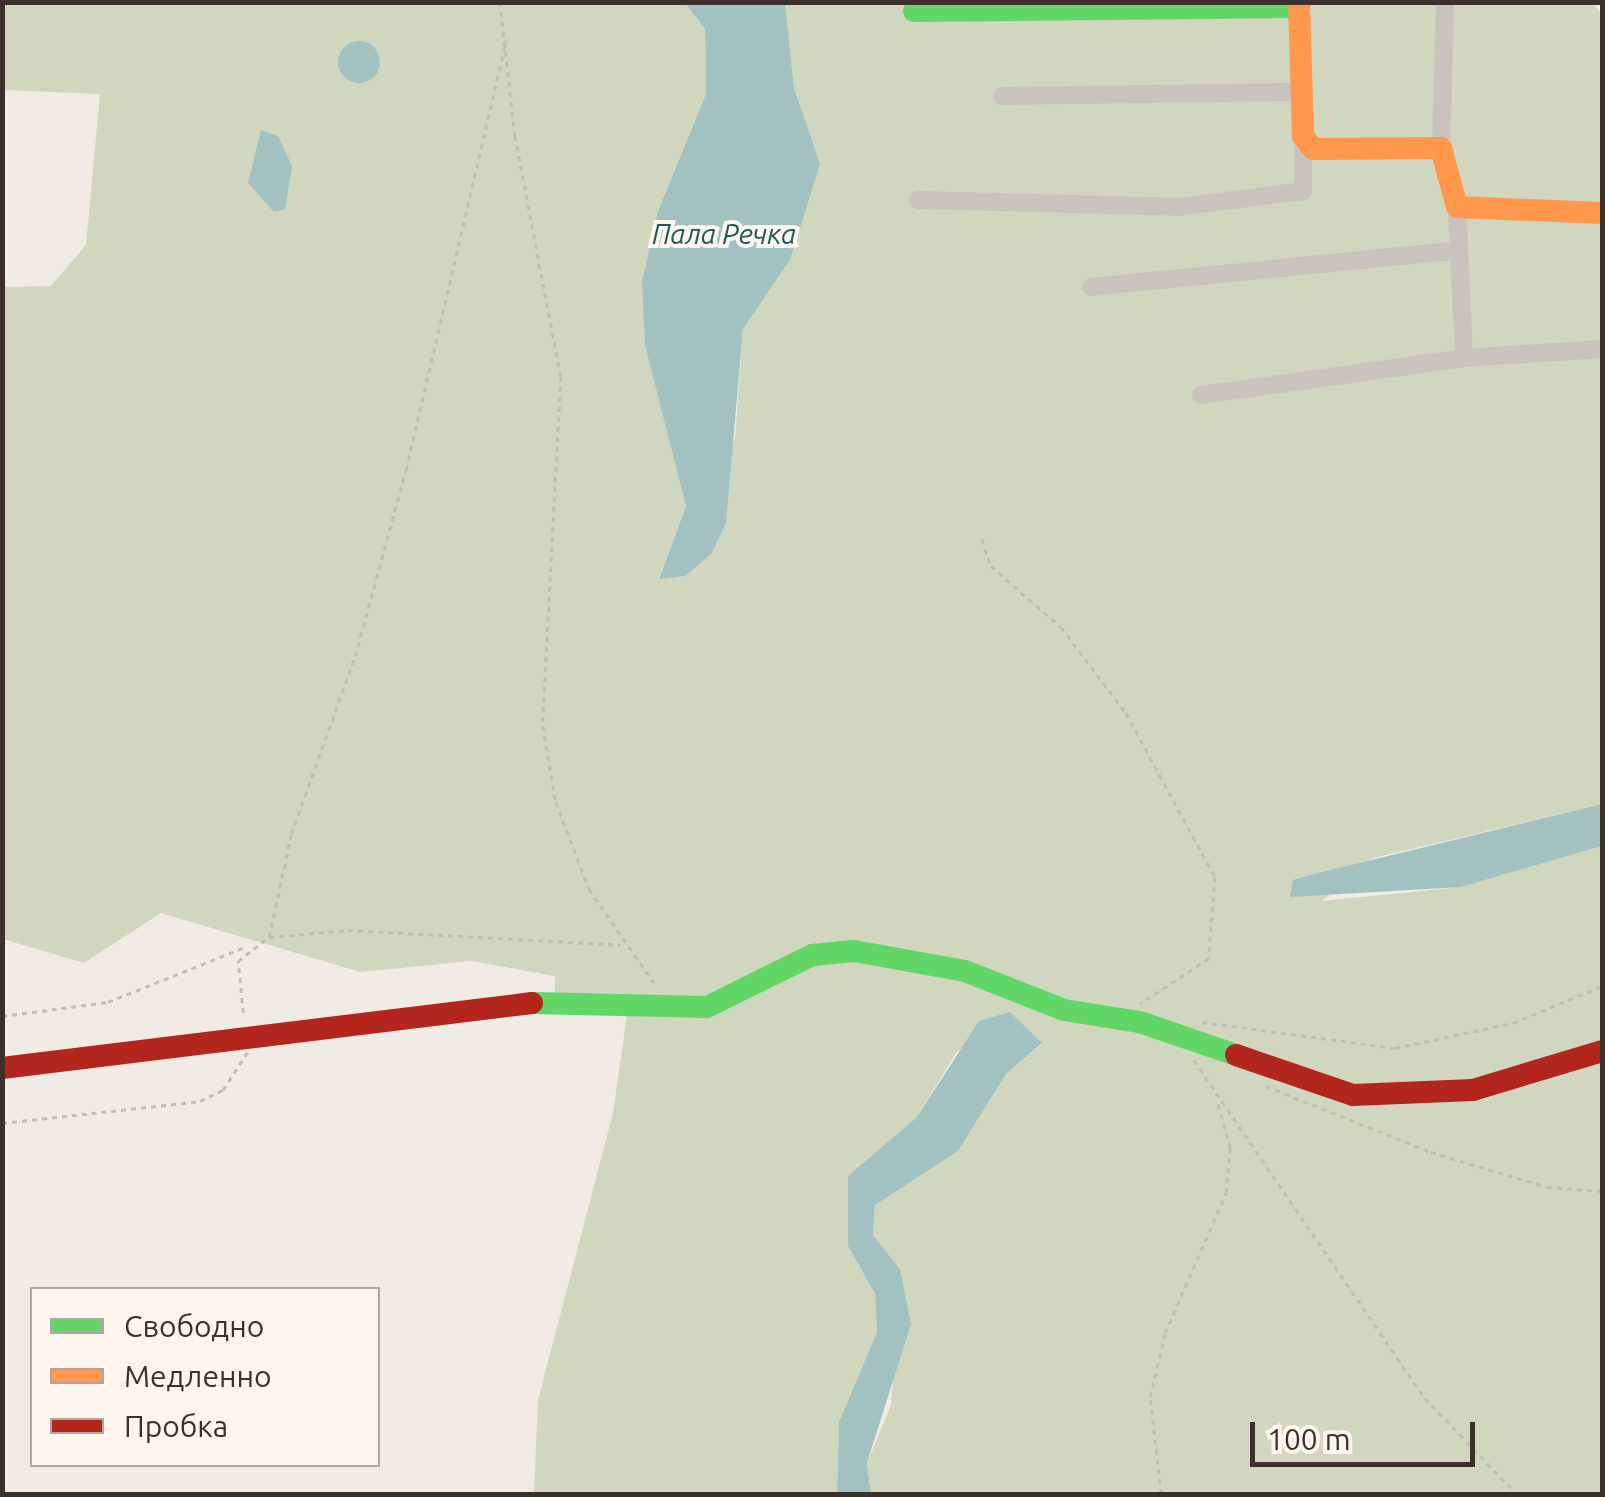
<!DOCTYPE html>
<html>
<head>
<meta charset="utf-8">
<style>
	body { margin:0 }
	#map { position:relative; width:1605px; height:1497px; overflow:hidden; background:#f0ebe5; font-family:Ubuntu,sans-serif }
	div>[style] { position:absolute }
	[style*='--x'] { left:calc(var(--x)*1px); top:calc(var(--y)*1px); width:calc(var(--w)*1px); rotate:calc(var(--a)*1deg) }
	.green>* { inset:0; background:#d1d6bf }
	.water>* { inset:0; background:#a1c2c1 }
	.round { border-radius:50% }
	.path>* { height:2.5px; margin-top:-1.25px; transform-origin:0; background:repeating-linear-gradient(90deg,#c2bbb6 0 5px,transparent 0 10px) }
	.street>* { height:18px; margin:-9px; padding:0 9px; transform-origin:9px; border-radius:9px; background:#c9c3be }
	.fast>* { height:22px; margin:-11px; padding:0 11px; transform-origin:11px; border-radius:11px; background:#63d668 }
	.slow>* { height:22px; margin:-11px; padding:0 11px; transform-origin:11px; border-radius:11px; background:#ff974d }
	.jam>* { height:22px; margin:-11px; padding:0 11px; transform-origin:11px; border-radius:11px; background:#b3261e }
	span { translate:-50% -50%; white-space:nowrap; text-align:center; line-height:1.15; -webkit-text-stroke:8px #fbf5ee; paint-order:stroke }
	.water-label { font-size:28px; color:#1f5a5e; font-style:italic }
	.frame { position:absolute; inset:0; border:5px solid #3b302b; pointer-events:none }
	.legend { position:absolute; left:30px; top:1287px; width:350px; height:180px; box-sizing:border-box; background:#fbf5ee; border:2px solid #aea6a0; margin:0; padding:12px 18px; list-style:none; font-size:30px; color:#3b302b }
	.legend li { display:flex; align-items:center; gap:20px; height:50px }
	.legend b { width:50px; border:2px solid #aea6a0 }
	.scale { position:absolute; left:1250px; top:1422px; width:225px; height:45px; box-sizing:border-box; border:5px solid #3b302b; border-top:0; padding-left:12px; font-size:30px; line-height:35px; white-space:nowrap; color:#3b302b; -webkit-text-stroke:8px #fbf5ee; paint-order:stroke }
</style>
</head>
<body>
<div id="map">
	<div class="green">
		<i style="clip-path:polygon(2px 3px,685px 3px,705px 29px,706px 94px,658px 211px,642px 281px,686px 506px,659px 578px,735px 439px,743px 329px,790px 260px,819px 164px,794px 88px,785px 3px,1594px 3px,1602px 16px,1602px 804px,1373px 858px,1322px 901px,1461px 887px,1602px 846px,1602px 1494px,871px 1494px,867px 1463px,891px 1405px,900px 1269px,873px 1235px,875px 1205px,958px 1151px,1006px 1074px,1042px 1044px,957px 1051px,917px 1117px,848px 1176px,848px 1246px,875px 1294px,877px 1332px,839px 1422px,837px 1494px,534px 1494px,538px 1400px,613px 1113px,629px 1001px,554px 1007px,555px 976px,471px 961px,360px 972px,161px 913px,84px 963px,3px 939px,3px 287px,51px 286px,86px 245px,100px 94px,3px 90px)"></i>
	</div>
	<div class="water">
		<i style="clip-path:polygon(685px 3px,785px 3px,794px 88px,820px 164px,790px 260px,743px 329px,726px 523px,711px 554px,685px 576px,659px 579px,686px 506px,645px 345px,642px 281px,658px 211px,706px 94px,705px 29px)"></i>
		<i class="round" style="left:338px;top:41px;width:42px;height:42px"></i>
		<i style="clip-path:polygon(261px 130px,278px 136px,292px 166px,285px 209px,274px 212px,248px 183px)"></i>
		<i style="clip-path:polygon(1602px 804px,1602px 846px,1461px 887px,1290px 897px,1293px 880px,1310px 875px)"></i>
		<i style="clip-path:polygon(1010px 1012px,1042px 1043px,1006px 1074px,958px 1151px,875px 1205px,873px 1235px,900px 1269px,911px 1324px,867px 1463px,871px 1494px,837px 1494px,839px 1422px,877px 1332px,875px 1294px,848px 1246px,848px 1176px,917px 1117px,979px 1021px)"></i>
	</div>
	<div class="path">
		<i style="--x:500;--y:2;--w:135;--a:83.6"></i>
		<i style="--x:515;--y:136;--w:245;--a:79.2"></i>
		<i style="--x:561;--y:377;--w:349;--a:93"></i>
		<i style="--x:543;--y:726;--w:77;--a:80.3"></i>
		<i style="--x:556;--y:802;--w:93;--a:69.2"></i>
		<i style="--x:589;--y:889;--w:114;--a:55.3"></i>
		<i style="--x:982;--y:539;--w:28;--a:72"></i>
		<i style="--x:991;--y:566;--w:93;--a:41.1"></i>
		<i style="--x:1061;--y:627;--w:108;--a:52.9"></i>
		<i style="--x:1126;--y:713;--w:187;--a:61.5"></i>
		<i style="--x:1215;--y:877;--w:82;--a:94.2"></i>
		<i style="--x:1209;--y:959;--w:82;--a:146.9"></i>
		<i style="--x:269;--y:937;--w:105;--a:-77.9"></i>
		<i style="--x:291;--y:834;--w:189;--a:-70.2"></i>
		<i style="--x:355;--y:656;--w:193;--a:-74.7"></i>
		<i style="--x:406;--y:470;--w:441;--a:-76.9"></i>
		<i style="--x:243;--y:1013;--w:52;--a:-95.5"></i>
		<i style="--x:238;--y:961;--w:39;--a:-38"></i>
		<i style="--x:269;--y:937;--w:79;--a:-5.1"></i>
		<i style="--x:348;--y:930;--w:273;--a:3.1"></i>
		<i style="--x:2;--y:1016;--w:107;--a:-7.5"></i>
		<i style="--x:108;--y:1002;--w:148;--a:-21.9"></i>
		<i style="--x:1202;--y:1022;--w:195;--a:7.7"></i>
		<i style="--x:1395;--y:1048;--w:121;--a:-12"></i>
		<i style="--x:1513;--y:1023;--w:96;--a:-22.6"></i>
		<i style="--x:1194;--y:1060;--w:409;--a:55.7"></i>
		<i style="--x:1425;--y:1398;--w:133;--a:46.2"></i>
		<i style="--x:1266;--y:1086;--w:178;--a:21.8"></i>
		<i style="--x:1431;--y:1152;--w:121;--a:16.8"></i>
		<i style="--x:1547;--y:1187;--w:55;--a:4.2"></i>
		<i style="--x:2;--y:1123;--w:199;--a:-6.3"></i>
		<i style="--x:200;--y:1101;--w:25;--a:-26"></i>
		<i style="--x:223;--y:1090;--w:46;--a:-57.3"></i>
		<i style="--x:1161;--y:1494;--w:98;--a:-96.5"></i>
		<i style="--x:1150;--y:1397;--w:66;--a:-76.8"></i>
		<i style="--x:1165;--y:1333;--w:153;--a:-66.5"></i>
		<i style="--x:1226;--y:1193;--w:45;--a:-84.9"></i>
		<i style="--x:1230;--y:1148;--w:49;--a:-105.5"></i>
	</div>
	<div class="street">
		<i style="--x:1002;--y:96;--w:298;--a:-0.8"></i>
		<i style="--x:1441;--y:148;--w:146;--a:-88.4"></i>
		<i style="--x:918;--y:200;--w:260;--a:1.5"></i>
		<i style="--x:1178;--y:207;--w:126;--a:-7.3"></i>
		<i style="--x:1303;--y:191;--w:55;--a:-90"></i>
		<i style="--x:1457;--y:207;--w:151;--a:87.3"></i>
		<i style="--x:1091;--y:287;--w:370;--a:-5.7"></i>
		<i style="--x:1201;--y:395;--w:266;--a:-8"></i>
		<i style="--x:1464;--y:358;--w:138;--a:-3.7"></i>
	</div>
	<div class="fast">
		<i style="--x:914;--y:11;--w:385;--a:-0.6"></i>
		<i style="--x:532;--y:1003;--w:175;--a:1.3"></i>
		<i style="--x:707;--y:1007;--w:117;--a:-26.3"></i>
		<i style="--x:812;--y:955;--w:42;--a:-5.4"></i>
		<i style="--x:854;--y:951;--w:113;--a:10.2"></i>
		<i style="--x:965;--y:971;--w:106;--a:21.5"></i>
		<i style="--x:1064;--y:1010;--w:77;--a:9"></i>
		<i style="--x:1140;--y:1022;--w:102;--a:19"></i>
	</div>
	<div class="slow">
		<i style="--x:1299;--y:2;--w:134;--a:88.3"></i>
		<i style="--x:1303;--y:136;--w:16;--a:52"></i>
		<i style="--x:1313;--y:149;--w:128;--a:-0.4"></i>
		<i style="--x:1441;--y:148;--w:61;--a:74.8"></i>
		<i style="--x:1457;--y:207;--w:145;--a:2.4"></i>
	</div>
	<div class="jam">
		<i style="--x:1236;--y:1055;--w:124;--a:18.9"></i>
		<i style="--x:1353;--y:1095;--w:120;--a:-2.4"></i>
		<i style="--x:1473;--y:1090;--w:135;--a:-16.8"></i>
		<i style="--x:2;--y:1068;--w:534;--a:-6.99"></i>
	</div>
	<div class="water-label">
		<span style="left:724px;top:234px">Пала Речка</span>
	</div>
	<div class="frame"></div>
	<ul class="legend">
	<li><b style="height:12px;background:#63d668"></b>Свободно</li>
	<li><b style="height:12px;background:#ff974d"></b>Медленно</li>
	<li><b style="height:12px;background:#b3261e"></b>Пробка</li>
	</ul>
	<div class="scale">100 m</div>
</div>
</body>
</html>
